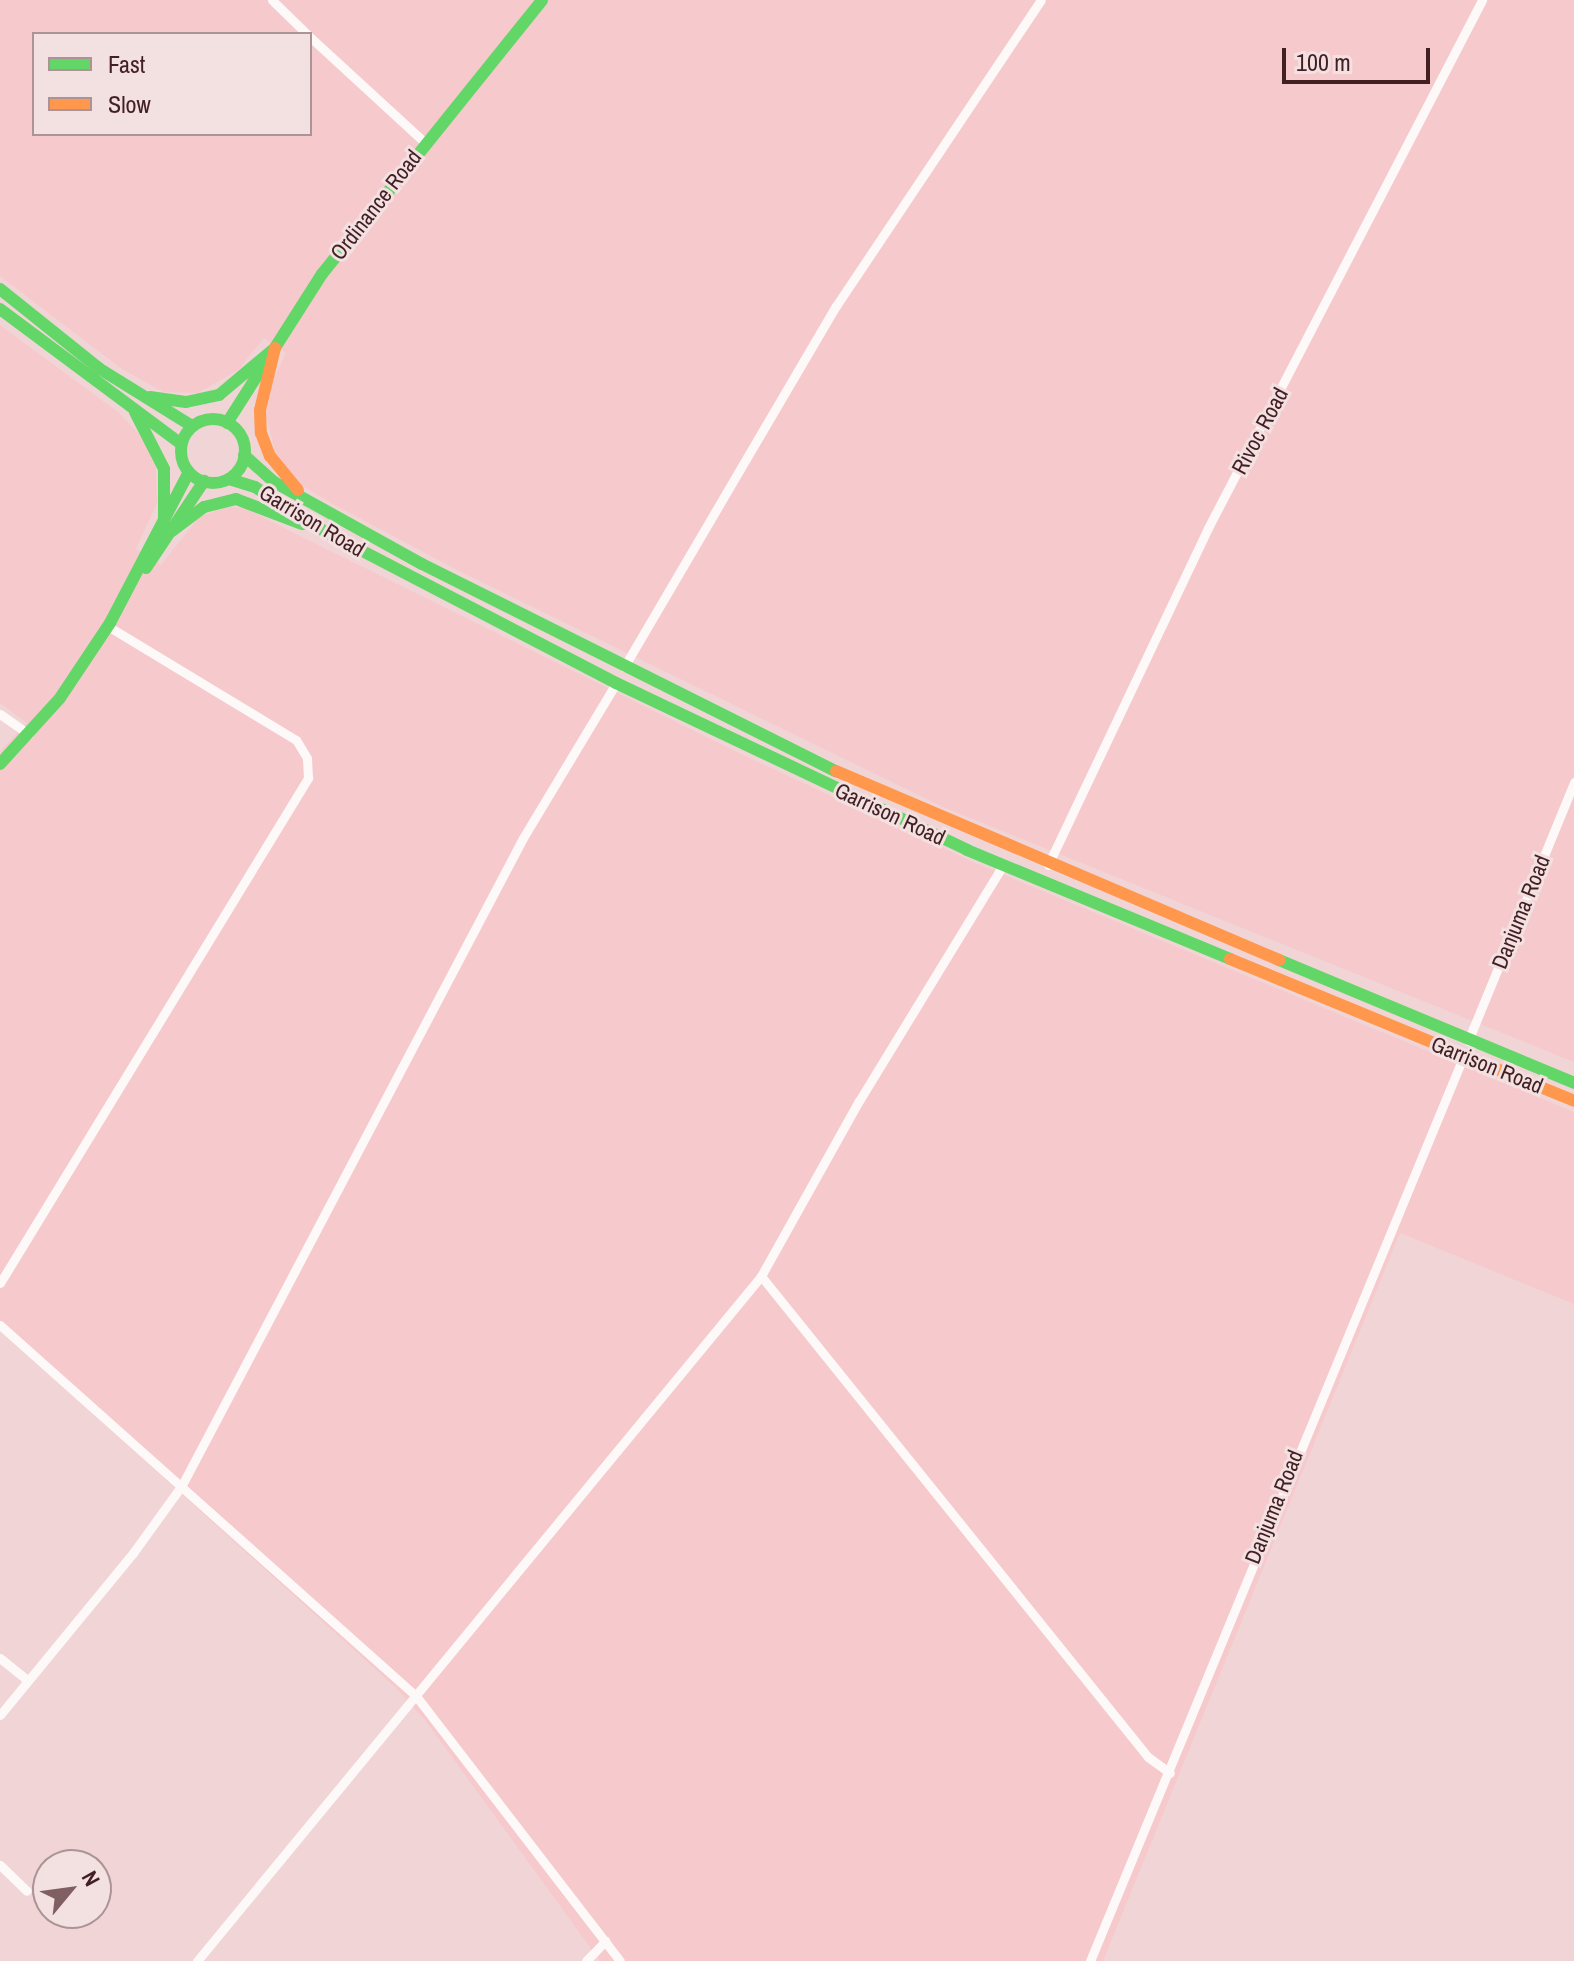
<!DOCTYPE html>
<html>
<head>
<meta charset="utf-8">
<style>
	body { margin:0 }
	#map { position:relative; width:1574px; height:1961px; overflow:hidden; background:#f1d5d6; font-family:"Archivo Narrow",sans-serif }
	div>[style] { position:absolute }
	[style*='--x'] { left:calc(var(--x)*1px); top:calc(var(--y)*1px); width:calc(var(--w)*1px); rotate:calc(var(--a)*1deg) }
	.built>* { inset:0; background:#f6c9cc }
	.street>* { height:9px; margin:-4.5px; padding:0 4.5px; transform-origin:4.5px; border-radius:4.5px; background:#fdf9f9 }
	.fast>* { height:12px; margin:-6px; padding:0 6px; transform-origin:6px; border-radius:6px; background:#63d668 }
	.fast>.ring { margin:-6px; padding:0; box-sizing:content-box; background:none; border:12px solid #63d668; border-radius:50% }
	.slow>* { height:12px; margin:-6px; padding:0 6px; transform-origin:6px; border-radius:6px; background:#ff974d }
	span { translate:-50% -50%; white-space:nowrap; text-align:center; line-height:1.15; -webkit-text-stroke:6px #f3e0e1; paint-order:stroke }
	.street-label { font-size:22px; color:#411f23 }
	.legend { position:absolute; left:32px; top:32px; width:280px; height:104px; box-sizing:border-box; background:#f3e0e1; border:2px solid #ac9395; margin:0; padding:10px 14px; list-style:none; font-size:24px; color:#411f23 }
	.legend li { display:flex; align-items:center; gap:16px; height:40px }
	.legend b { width:40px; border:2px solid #ac9395 }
	.north { position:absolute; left:32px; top:1849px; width:80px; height:80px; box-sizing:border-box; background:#f3e0e1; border:2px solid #ac9395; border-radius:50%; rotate:61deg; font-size:22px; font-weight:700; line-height:32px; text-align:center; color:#411f23 }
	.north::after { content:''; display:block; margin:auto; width:28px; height:36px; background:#7f5f62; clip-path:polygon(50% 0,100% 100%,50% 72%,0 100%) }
	.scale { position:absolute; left:1282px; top:48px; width:148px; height:36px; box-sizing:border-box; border:4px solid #411f23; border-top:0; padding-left:10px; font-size:24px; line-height:28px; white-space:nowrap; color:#411f23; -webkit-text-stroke:6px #f3e0e1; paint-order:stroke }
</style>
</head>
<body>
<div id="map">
	<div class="built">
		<i style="clip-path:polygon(evenodd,0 0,1574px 0,1574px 1062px,943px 807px,459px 571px,333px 504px,303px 486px,276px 456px,266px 416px,274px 377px,286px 353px,264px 338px,238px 370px,198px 393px,163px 392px,122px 369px,0 276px,0 0,34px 34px,310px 34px,310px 134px,34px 134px,34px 34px)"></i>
		<i style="clip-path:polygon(0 325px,118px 412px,142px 437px,156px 468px,157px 503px,136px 549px,161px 565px,199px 517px,228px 507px,244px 508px,743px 755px,973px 862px,1574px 1112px,1574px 1304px,1400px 1233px,1103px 1961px,600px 1961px,425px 1720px,395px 1687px,0 1330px,0 751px,27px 723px,0 703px)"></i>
	</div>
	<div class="street">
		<i style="--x:272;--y:0;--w:49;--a:44.2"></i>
		<i style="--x:310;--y:37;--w:155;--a:42.6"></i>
		<i style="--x:624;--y:667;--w:419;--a:-59.6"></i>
		<i style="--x:836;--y:306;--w:368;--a:-56.2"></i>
		<i style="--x:0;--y:714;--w:35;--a:35"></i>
		<i style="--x:1048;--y:865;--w:373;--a:-64.6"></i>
		<i style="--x:1208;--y:528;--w:595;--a:-62.57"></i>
		<i style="--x:1468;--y:1041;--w:280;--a:-67.7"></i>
		<i style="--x:761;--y:1276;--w:617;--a:51.18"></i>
		<i style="--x:1148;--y:1757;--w:27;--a:36"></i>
		<i style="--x:0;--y:1283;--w:592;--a:-58.62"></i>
		<i style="--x:308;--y:778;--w:20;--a:-93"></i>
		<i style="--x:307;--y:758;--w:21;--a:-121"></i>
		<i style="--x:296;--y:740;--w:220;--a:-148.8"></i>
		<i style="--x:0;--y:1325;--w:557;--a:41.73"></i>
		<i style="--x:416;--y:1696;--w:334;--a:52.4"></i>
		<i style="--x:0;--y:1658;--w:35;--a:39"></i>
		<i style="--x:0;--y:1715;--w:210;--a:-50.6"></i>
		<i style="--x:133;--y:1553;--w:84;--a:-54.2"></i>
		<i style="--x:182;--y:1485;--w:731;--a:-62.21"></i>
		<i style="--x:523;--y:838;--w:181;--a:-59"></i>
		<i style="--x:0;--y:1865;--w:37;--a:44"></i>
		<i style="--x:197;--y:1961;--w:887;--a:-50.53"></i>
		<i style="--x:761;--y:1276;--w:201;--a:-60.8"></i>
		<i style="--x:859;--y:1101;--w:276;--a:-58.6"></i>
		<i style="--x:586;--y:1961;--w:28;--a:-46"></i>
		<i style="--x:1090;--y:1961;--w:980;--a:-67.57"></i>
	</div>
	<div class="fast">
		<i style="--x:0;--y:289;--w:128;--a:38.7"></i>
		<i style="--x:100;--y:369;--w:108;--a:31.8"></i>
		<i style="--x:0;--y:309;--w:226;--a:36.7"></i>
		<i style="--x:150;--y:397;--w:36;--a:8"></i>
		<i style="--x:186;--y:402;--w:34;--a:-12"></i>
		<i style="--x:219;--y:395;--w:73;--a:-40"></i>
		<i style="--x:135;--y:412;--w:64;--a:63"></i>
		<i style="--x:164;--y:469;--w:56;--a:90"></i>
		<i class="ring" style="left:181px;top:419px;width:52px;height:52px"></i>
		<i style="--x:227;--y:423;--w:177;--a:-57.5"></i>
		<i style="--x:322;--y:274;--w:351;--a:-51.2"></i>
		<i style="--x:244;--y:455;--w:40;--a:42"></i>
		<i style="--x:274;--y:482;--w:169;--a:29"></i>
		<i style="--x:422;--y:564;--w:463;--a:26.6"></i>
		<i style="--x:229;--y:479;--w:27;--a:17"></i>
		<i style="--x:255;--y:487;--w:82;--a:32.5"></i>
		<i style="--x:324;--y:531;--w:329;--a:27.5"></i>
		<i style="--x:616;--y:683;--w:389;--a:25.4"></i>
		<i style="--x:967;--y:850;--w:285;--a:22.5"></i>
		<i style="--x:172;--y:531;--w:40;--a:-37"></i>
		<i style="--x:204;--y:507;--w:33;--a:-14"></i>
		<i style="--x:236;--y:499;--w:71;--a:20.7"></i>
		<i style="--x:146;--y:568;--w:105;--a:-56.3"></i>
		<i style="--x:0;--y:764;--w:89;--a:-47.7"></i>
		<i style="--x:60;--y:698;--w:90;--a:-56.3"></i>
		<i style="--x:110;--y:623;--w:170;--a:-62.4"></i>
		<i style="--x:1279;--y:960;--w:320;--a:22.6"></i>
	</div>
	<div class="slow">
		<i style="--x:275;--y:348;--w:64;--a:103.6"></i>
		<i style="--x:260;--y:410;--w:23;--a:88"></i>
		<i style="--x:261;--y:433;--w:25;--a:69"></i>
		<i style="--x:270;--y:456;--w:44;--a:50.5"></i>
		<i style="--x:836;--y:771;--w:482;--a:23.1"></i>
		<i style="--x:1230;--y:959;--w:372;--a:22.4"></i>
	</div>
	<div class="street-label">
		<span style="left:376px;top:205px;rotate:-52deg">Ordinance Road</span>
		<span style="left:1260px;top:431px;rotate:-62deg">Rivoc Road</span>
		<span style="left:312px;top:521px;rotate:31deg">Garrison Road</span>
		<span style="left:890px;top:814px;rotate:25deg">Garrison Road</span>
		<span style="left:1521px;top:912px;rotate:-68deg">Danjuma Road</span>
		<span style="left:1487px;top:1065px;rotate:22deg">Garrison Road</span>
		<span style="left:1274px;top:1507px;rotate:-68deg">Danjuma Road</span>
	</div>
	<ul class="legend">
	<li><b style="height:10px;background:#63d668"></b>Fast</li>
	<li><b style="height:10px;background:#ff974d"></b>Slow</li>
	</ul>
	<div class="north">N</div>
	<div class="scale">100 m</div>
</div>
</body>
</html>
